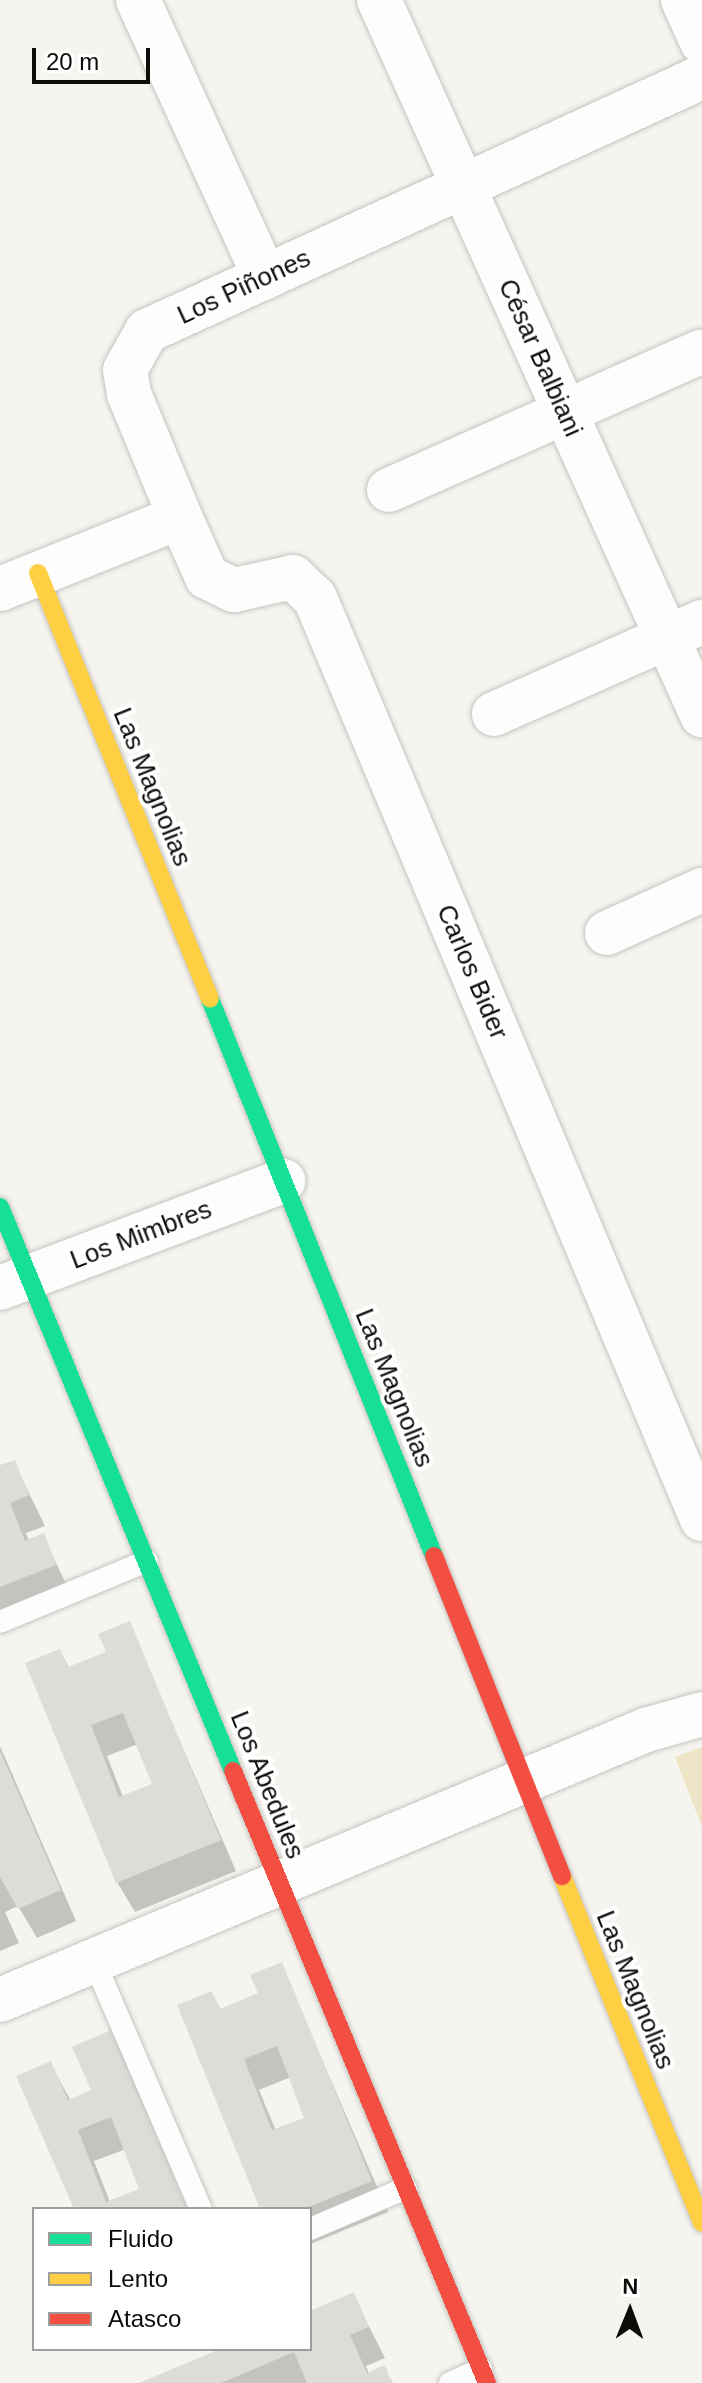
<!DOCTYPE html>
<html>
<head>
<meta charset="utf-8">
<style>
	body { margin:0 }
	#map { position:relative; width:702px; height:2383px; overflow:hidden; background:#f5f4ef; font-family:Helvetica,sans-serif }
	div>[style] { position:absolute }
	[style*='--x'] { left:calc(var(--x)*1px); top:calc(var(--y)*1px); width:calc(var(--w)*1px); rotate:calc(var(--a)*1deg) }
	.green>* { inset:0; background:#ede5c5 }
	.shadow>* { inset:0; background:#0003 }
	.building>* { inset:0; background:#dddcd8 }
	.roads { filter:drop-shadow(0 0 2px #c5c4c0) drop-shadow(0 0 2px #c5c4c0) }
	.lane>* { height:22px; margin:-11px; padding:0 11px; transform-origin:11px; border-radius:11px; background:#fefdfd }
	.street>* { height:44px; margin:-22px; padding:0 22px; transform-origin:22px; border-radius:22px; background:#fefdfd }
	.fast>* { height:18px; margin:-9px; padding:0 9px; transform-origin:9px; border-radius:9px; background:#16e098 }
	.slow>* { height:18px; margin:-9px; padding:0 9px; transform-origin:9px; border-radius:9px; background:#ffcf43 }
	.jam>* { height:18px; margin:-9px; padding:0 9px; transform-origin:9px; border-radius:9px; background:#f24e42 }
	span { translate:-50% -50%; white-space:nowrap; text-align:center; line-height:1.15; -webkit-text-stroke:8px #fff; paint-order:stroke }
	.street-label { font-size:26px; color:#0d0c09 }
	.legend { position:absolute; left:32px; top:2207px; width:280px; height:144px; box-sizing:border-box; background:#fff; border:2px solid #9e9e9d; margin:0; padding:10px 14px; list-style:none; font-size:24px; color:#0d0c09 }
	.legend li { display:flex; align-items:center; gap:16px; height:40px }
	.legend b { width:40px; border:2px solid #9e9e9d }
	.north { position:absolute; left:590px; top:2271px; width:80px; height:80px; -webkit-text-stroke:6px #fff; paint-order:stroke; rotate:1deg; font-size:22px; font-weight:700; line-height:32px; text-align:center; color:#0d0c09 }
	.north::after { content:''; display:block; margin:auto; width:28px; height:36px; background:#0d0c09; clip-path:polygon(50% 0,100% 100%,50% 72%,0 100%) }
	.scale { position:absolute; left:32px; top:48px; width:118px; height:36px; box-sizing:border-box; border:4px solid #0d0c09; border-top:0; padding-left:10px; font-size:24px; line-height:28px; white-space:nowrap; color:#0d0c09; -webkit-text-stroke:6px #fff; paint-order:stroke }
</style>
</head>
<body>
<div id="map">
	<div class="green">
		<i style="clip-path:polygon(702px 1747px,702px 1827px,675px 1757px)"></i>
	</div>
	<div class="shadow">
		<i style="clip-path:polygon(14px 1462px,45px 1526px,26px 1533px,29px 1541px,43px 1536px,72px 1596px,0 1624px,0 1468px)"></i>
		<i style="clip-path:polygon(evenodd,129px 1623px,236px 1871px,135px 1912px,117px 1882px,60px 1651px,70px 1669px,109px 1653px,129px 1623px,138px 1744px,154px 1785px,123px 1797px,107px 1756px,138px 1744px)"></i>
		<i style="clip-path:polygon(0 1746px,76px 1921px,37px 1938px,18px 1906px,5px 1912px,19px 1943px,0 1951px)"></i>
		<i style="clip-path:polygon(evenodd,281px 1965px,388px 2212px,310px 2244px,310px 2209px,263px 2209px,211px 1993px,221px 2010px,260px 1994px,281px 1965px,291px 2077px,307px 2119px,276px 2131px,259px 2090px,291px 2077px)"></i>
		<i style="clip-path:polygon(evenodd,110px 2032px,128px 2062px,191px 2209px,76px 2209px,50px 2063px,71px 2101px,93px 2091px,110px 2032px,126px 2149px,142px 2191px,110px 2202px,94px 2161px,126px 2149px)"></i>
		<i style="clip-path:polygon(353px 2295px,385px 2358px,366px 2366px,369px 2374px,384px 2368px,393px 2383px,144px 2383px,225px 2349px,310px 2349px,310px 2313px)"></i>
	</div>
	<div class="building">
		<i style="clip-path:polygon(15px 1460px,29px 1495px,10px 1503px,25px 1541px,44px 1533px,56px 1565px,0 1587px,0 1465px)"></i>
		<i style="clip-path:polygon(evenodd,130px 1621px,221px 1840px,116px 1883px,25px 1663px,60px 1649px,68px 1667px,106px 1652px,98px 1634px,130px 1621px,123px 1713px,152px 1784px,119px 1797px,91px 1725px,123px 1713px)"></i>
		<i style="clip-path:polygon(0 1751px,61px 1890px,18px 1909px,0 1877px)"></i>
		<i style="clip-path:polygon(evenodd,282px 1962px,372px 2181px,304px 2209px,260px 2209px,177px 2005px,212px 1991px,220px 2009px,258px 1993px,250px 1975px,282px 1962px,277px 2046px,304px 2118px,272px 2130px,244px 2059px,277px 2046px)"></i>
		<i style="clip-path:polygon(evenodd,111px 2030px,189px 2209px,74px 2209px,16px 2076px,51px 2061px,68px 2100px,91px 2090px,72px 2047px,111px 2030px,111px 2117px,139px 2189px,106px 2202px,78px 2130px,111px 2117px)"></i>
		<i style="clip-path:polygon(354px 2292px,369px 2327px,350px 2335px,367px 2373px,385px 2365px,392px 2383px,307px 2383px,294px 2352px,221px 2383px,139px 2383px,220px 2349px,310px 2349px,310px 2311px)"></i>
	</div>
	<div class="roads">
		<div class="lane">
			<i style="--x:0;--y:1622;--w:159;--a:-22.5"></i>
			<i style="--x:94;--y:1961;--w:270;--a:66.7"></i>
			<i style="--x:310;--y:2229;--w:104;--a:-23.1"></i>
			<i style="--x:450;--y:2383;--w:34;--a:-24"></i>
		</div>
		<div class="street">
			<i style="--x:138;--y:0;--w:305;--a:65.4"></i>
			<i style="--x:379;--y:0;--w:785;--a:65.69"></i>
			<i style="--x:683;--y:0;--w:46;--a:65.7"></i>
			<i style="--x:389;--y:490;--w:342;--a:-23.9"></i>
			<i style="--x:180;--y:517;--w:66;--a:65.8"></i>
			<i style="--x:207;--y:577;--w:30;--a:26"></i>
			<i style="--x:234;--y:590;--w:60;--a:-12.4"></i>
			<i style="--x:293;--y:577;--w:30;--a:44"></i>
			<i style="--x:315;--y:598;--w:999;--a:67.21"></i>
			<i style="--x:0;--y:589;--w:194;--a:-21.8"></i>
			<i style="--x:180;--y:517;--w:133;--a:-112.5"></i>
			<i style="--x:129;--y:394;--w:24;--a:-99"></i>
			<i style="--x:125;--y:370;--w:45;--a:-60.6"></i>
			<i style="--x:147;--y:331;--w:610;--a:-24.59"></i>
			<i style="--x:494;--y:714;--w:227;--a:-23.9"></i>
			<i style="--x:607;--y:933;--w:104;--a:-24.4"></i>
			<i style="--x:0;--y:1288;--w:303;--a:-20.7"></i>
			<i style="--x:0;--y:2000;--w:700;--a:-22.68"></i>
			<i style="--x:646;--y:1730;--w:58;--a:-15.9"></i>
		</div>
		<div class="fast">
			<i style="--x:210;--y:999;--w:600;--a:68.09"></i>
			<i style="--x:0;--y:1207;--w:610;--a:67.55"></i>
		</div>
		<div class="slow">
			<i style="--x:38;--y:573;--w:459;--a:68"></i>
			<i style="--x:562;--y:1876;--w:374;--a:68"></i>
		</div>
		<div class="jam">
			<i style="--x:434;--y:1556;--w:345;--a:68.2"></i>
			<i style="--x:233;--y:1771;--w:663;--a:67.46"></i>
		</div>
	</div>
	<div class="street-label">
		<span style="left:244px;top:287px;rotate:-25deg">Los Piñones</span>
		<span style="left:540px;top:358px;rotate:66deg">César Balbiani</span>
		<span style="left:152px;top:787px;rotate:68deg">Las Magnolias</span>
		<span style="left:472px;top:972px;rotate:67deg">Carlos Bider</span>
		<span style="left:141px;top:1235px;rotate:-21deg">Los Mimbres</span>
		<span style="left:394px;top:1388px;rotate:68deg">Las Magnolias</span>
		<span style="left:267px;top:1785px;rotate:68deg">Los Abedules</span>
		<span style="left:635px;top:1990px;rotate:68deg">Las Magnolias</span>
	</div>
	<ul class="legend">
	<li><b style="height:10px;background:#16e098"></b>Fluido</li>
	<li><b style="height:10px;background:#ffcf43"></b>Lento</li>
	<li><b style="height:10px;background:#f24e42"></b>Atasco</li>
	</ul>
	<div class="north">N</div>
	<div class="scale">20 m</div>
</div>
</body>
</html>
